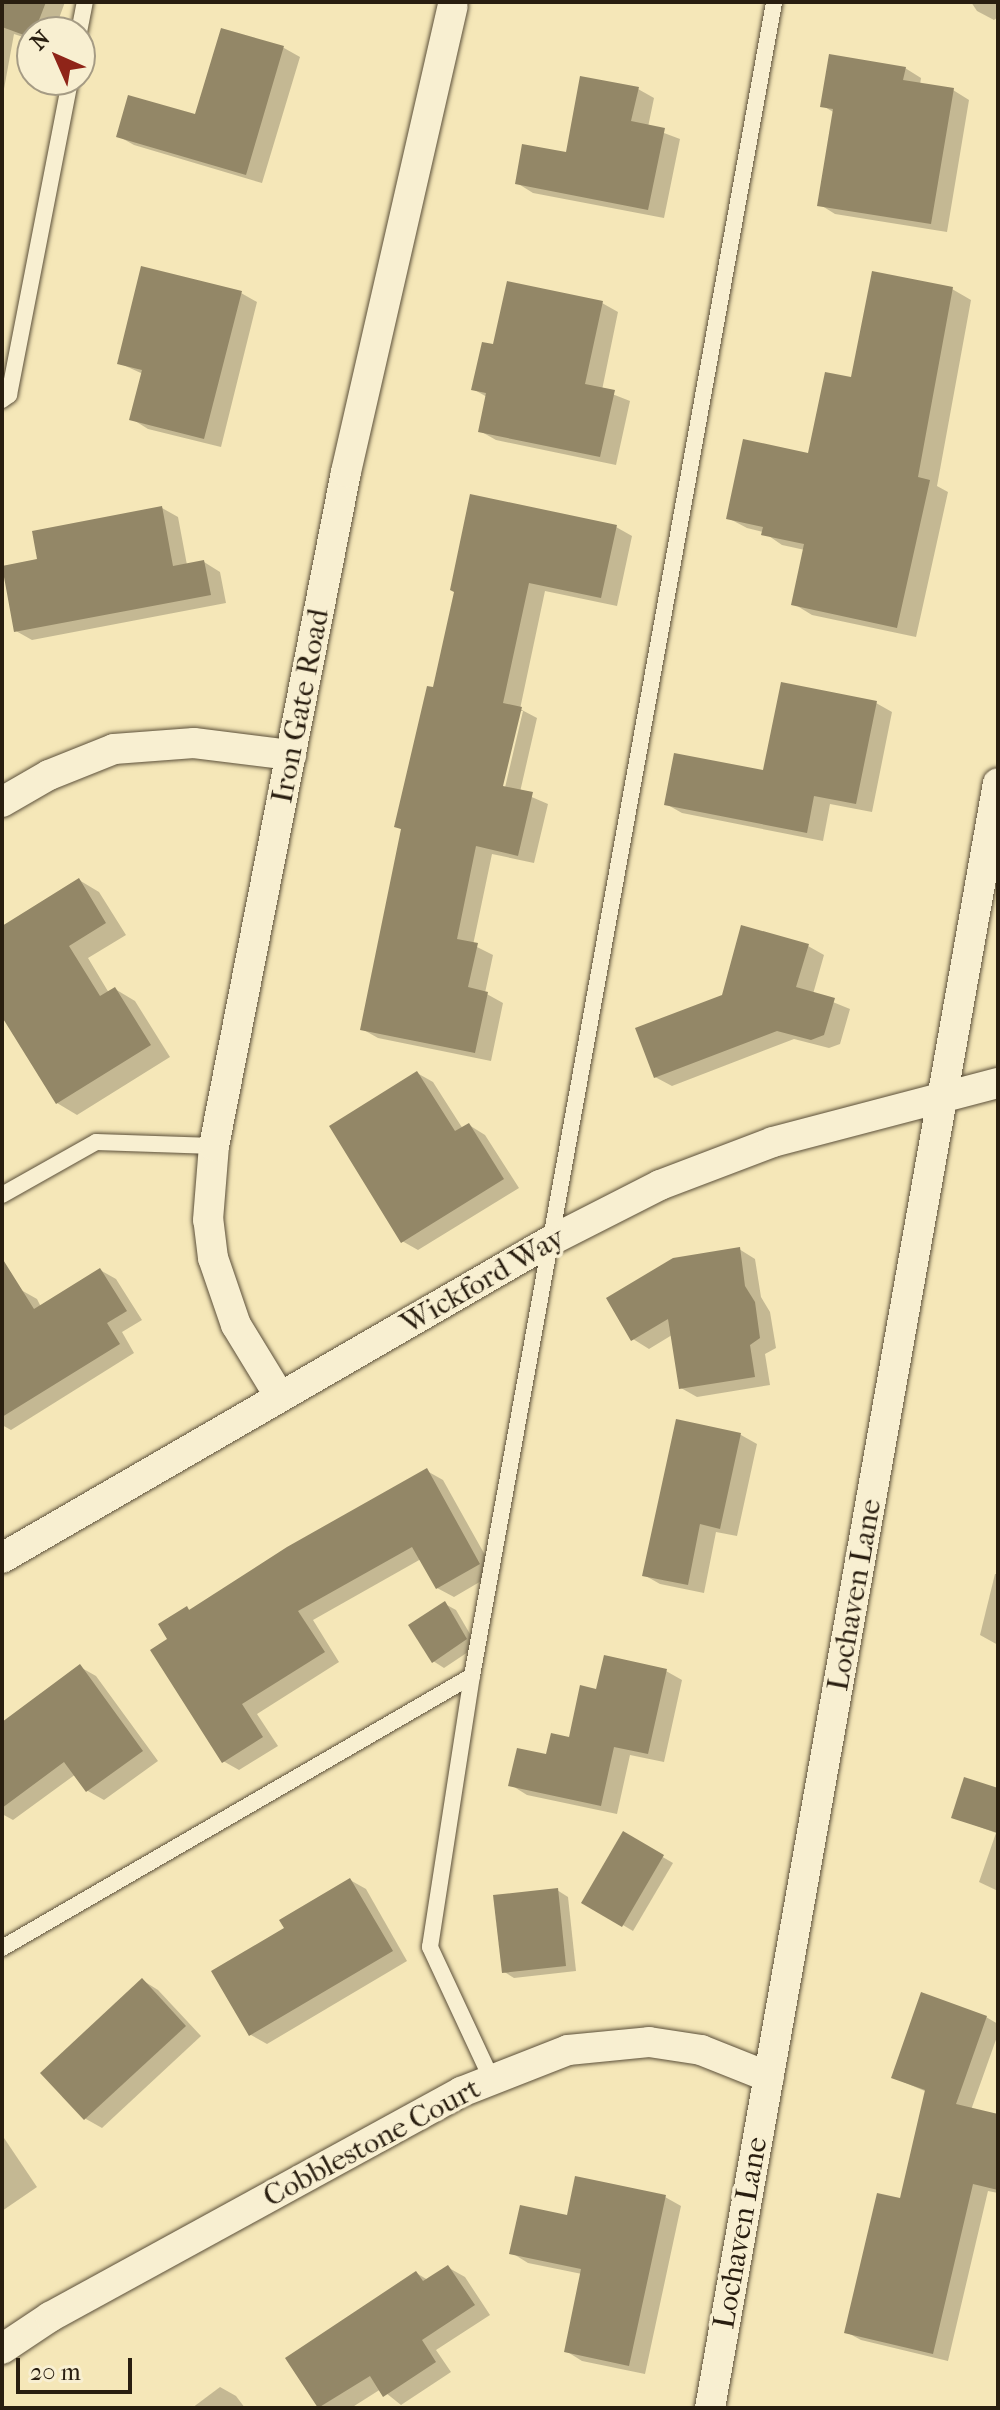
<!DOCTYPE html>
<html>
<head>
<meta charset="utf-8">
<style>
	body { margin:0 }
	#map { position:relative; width:1000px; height:2410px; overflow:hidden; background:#f5e7b8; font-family:"IM FELL French Canon",serif }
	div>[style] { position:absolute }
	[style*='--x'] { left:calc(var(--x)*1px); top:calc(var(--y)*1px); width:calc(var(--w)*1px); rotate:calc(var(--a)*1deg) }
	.shadow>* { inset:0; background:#0003 }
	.building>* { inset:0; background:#938767 }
	.roads { filter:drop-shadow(0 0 2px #5c503a) drop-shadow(0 0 2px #5c503a) }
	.lane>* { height:16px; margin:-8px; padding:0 8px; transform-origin:8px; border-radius:8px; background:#f8efd1 }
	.street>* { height:30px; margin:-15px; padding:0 15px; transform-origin:15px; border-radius:15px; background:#f8efd1 }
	span { translate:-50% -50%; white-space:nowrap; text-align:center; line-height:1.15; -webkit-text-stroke:7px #f8efd1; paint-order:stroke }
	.street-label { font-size:30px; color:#291e10 }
	.frame { position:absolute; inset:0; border:4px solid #291e10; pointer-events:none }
	.north { position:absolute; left:16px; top:16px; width:80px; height:80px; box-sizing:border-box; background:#f8efd1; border:2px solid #a59b84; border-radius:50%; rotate:315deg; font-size:22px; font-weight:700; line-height:32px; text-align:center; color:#291e10 }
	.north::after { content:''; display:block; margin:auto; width:28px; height:36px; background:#8f2418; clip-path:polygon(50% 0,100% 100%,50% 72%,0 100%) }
	.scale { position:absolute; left:16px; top:2358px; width:116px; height:36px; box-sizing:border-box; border:4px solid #291e10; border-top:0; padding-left:10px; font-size:24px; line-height:28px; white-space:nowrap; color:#291e10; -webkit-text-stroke:6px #f8efd1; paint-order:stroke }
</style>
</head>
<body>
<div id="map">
	<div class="shadow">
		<i style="clip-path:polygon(2px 2px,65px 2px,54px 32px,32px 32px,32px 40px,14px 34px,2px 100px)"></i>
		<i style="clip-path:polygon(971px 2px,998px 2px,998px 17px,994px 20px,977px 11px)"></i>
		<i style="clip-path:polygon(222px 30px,284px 48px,300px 57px,262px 183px,134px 145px,118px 136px,196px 117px)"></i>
		<i style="clip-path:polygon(905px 68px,921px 78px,920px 85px,953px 90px,969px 100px,947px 232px,835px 214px,819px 204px,835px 113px,823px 106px)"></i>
		<i style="clip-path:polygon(638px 89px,654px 98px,648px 127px,680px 139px,664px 218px,533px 193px,517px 183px,567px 154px)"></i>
		<i style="clip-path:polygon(952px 289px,971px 300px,937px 486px,948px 492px,916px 637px,812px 615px,794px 604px,805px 550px,782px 545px,763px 532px,747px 528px,728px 518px,809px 456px,853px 379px)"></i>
		<i style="clip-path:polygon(241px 293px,257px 302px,221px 447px,148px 429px,132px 419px,143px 374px,119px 363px)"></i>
		<i style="clip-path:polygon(602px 303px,618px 312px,602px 390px,630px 401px,616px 465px,496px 440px,480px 431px,487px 397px,473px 389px)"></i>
		<i style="clip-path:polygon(162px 508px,178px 517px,187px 565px,204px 562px,220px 572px,226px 603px,32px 640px,16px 631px,40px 560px)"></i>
		<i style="clip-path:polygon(evenodd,616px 527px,632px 536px,617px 606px,545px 591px,520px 709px,537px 718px,520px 792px,548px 804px,534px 863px,492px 854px,473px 945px,493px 955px,485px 993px,503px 1003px,491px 1061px,378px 1038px,362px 1029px,403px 830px,396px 826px,435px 689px,456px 592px,616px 527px,519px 711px,523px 711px,503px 796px,499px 795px,519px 711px)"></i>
		<i style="clip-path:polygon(876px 703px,892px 712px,872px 812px,830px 804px,823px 841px,682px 813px,666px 804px,764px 773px)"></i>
		<i style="clip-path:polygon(79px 880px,99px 892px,126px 935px,88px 958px,109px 993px,115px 989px,135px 1001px,170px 1057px,77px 1115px,57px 1103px,2px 1013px,2px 928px)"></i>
		<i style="clip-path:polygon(808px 946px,824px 955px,813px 994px,850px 1009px,840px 1044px,829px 1048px,794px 1039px,672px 1086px,655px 1077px,724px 996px)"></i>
		<i style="clip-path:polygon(417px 1073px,433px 1082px,463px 1129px,469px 1125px,485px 1135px,519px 1188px,418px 1250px,402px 1241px)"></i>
		<i style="clip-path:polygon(739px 1249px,755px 1259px,761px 1297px,770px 1312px,776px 1348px,765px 1354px,770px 1385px,697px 1397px,681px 1388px,672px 1335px,649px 1349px,633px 1339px)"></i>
		<i style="clip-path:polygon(100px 1270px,116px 1279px,142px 1320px,122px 1332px,134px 1353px,11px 1430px,2px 1425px,2px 1297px,21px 1290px,37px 1299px,41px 1307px)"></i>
		<i style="clip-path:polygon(677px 1422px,741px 1435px,757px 1444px,737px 1536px,716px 1532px,704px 1593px,660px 1584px,644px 1575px)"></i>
		<i style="clip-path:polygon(427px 1471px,443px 1480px,495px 1573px,454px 1597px,437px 1588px,421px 1559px,313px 1620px,339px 1662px,257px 1714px,278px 1746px,239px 1770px,223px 1761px,170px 1640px,187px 1608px,191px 1611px)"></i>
		<i style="clip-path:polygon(995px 1574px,998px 1574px,998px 1645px,980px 1635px)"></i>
		<i style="clip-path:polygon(445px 1604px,456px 1610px,477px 1646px,444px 1668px,433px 1661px)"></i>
		<i style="clip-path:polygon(80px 1667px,96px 1676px,158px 1761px,104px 1800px,88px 1791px,76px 1774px,13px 1820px,2px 1814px,2px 1724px)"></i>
		<i style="clip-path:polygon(666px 1671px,682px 1680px,664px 1762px,630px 1755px,617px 1814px,527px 1795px,511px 1785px,570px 1739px,598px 1692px)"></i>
		<i style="clip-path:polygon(998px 1790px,998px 1891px,979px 1882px,996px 1833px,953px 1817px)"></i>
		<i style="clip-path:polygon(623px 1834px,673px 1863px,633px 1931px,584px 1902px)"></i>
		<i style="clip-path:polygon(350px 1880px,366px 1889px,407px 1961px,267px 2044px,251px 2035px,287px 1929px)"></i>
		<i style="clip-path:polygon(557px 1890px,568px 1897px,576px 1971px,514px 1978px,503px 1971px)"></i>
		<i style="clip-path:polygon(142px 1980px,158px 1990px,201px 2036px,102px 2128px,86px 2119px,43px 2073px)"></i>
		<i style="clip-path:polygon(986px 2017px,998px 2024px,998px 2034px,971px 2110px,998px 2116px,998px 2193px,988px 2191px,948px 2361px,861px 2340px,846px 2332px,901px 2200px,927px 2092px,894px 2078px)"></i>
		<i style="clip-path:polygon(2px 2135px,37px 2187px,2px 2211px)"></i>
		<i style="clip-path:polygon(665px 2197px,681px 2206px,645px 2374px,582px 2361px,566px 2351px,582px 2274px,528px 2263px,512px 2253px,569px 2217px)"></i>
		<i style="clip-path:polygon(449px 2268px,465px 2277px,490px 2315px,436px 2350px,451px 2372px,401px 2405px,381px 2389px,351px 2408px,320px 2408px,287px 2358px,416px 2273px,428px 2280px)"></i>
		<i style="clip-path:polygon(220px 2387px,236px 2396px,245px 2408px,192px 2408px)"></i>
	</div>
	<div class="building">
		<i style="clip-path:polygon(2px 2px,46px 2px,32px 38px,2px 27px)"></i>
		<i style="clip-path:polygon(221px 28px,284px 46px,246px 175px,116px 137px,128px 95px,195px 114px)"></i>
		<i style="clip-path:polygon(829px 54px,906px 67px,903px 80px,954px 88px,931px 224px,817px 206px,833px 109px,820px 107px)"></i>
		<i style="clip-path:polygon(580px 76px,639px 87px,631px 121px,665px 128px,648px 210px,515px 184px,522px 144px,566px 152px)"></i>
		<i style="clip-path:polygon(141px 266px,242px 291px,204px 439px,129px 420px,142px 370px,117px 364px)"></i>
		<i style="clip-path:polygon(872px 271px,953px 287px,918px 477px,930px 480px,897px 628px,791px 605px,804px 544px,761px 535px,763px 527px,726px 519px,743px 439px,808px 453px,825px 372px,851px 377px)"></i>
		<i style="clip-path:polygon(507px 281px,603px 301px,585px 384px,615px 390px,600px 457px,478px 432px,486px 393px,471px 390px,482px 342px,493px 344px)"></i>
		<i style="clip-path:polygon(470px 494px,617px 525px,601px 598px,529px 583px,503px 703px,522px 707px,503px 786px,533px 792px,518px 856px,476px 846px,457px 939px,478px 943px,468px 987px,488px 992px,475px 1053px,360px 1030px,401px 829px,394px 827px,427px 686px,433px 687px,454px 592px,450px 590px)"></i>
		<i style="clip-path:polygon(162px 506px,173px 566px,204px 560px,211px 595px,14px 632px,2px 566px,37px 559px,32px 531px)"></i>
		<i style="clip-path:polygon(781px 682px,877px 701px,856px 804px,814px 796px,807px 833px,664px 805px,674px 753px,763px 770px)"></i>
		<i style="clip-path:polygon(79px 878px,106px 923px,69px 946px,100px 996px,115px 987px,151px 1045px,56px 1104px,2px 1017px,2px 926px)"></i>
		<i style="clip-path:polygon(741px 925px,809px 944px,796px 987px,835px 998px,824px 1035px,811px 1040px,777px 1031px,654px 1078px,635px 1028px,722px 995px)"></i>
		<i style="clip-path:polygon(417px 1071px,455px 1131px,469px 1123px,504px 1179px,401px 1243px,329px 1126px)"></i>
		<i style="clip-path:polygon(740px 1247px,745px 1286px,755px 1302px,760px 1338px,750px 1345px,755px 1377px,679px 1389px,668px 1319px,631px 1341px,606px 1298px,673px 1258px)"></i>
		<i style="clip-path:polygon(2px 1258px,34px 1309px,100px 1268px,127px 1311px,107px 1323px,120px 1344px,2px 1417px)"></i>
		<i style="clip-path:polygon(676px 1419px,741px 1433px,720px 1529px,700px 1524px,688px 1585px,642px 1576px)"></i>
		<i style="clip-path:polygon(427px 1468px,480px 1564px,436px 1589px,412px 1547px,298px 1611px,325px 1652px,242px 1704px,263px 1737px,222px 1763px,150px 1650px,167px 1639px,158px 1624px,187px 1606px,189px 1610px,287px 1547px)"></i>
		<i style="clip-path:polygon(445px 1601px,467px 1639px,432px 1663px,408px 1625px)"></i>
		<i style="clip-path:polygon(604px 1655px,667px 1669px,648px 1754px,614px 1747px,601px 1806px,508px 1786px,517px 1748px,546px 1754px,551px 1733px,569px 1737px,580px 1685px,596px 1689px)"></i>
		<i style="clip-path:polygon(80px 1664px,143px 1751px,86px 1792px,64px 1762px,2px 1808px,2px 1722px)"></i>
		<i style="clip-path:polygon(964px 1777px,998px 1788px,998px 1833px,951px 1818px)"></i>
		<i style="clip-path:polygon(623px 1831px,664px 1855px,622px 1927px,581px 1903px)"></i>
		<i style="clip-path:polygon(350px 1878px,393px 1951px,249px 2036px,211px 1971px,284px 1928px,279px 1920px)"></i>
		<i style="clip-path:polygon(558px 1888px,566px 1966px,502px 1973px,493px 1895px)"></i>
		<i style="clip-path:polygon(142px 1978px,186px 2026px,84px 2120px,40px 2073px)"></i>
		<i style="clip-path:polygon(921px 1992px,987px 2016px,956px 2104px,998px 2114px,998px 2190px,973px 2184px,933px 2354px,844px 2333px,877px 2193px,900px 2198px,925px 2090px,891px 2078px)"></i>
		<i style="clip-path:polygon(575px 2176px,666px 2195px,629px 2366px,564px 2352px,581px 2269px,509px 2254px,520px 2205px,567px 2215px)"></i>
		<i style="clip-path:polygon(448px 2265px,475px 2305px,422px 2340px,436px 2362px,383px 2397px,370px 2376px,318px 2408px,285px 2358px,416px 2271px,423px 2281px)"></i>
	</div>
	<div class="roads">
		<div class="lane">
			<i style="--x:79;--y:32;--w:31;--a:-79"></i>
			<i style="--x:2;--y:400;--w:9;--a:-36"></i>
			<i style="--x:9;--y:395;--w:321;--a:-79"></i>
			<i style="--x:2;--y:1195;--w:108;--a:-29.4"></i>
			<i style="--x:96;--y:1142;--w:118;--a:1.9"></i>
			<i style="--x:2;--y:1948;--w:543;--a:-30.06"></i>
			<i style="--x:492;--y:2080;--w:147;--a:-115"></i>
			<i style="--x:430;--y:1947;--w:274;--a:-81.2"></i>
			<i style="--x:472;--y:1676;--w:1701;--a:-79.77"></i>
		</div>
		<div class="street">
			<i style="--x:2;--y:802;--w:54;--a:-29.9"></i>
			<i style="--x:49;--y:775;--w:70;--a:-21.8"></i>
			<i style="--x:114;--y:749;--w:80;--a:-4.3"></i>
			<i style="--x:194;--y:743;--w:98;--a:7.1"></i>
			<i style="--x:280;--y:1397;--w:84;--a:-121.4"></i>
			<i style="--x:236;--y:1325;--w:71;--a:-108.9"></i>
			<i style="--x:213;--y:1258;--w:38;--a:-97"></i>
			<i style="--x:208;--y:1220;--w:74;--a:-85.4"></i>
			<i style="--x:214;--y:1146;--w:687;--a:-78.92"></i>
			<i style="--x:346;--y:472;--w:478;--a:-77.1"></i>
			<i style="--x:2;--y:1558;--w:635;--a:-30.04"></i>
			<i style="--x:552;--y:1240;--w:121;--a:-27"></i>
			<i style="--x:660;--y:1185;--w:121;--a:-20.8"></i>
			<i style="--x:773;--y:1142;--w:233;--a:-14.7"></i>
			<i style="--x:2;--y:2349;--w:58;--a:-33.7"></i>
			<i style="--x:50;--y:2317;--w:469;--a:-28.7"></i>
			<i style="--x:461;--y:2092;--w:115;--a:-21.4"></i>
			<i style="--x:568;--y:2050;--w:81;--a:-5.6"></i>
			<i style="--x:649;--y:2042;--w:53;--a:8.7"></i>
			<i style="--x:701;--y:2050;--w:73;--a:21.7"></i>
			<i style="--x:710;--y:2408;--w:1650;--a:-79.95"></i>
		</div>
	</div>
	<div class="street-label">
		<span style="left:301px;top:706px;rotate:-79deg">Iron Gate Road</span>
		<span style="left:483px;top:1281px;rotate:-30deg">Wickford Way</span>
		<span style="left:855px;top:1595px;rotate:-80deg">Lochaven Lane</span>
		<span style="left:372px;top:2143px;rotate:-28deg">Cobblestone Court</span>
		<span style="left:741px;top:2233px;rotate:-80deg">Lochaven Lane</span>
	</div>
	<div class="frame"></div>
	<div class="north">N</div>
	<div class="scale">20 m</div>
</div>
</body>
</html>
